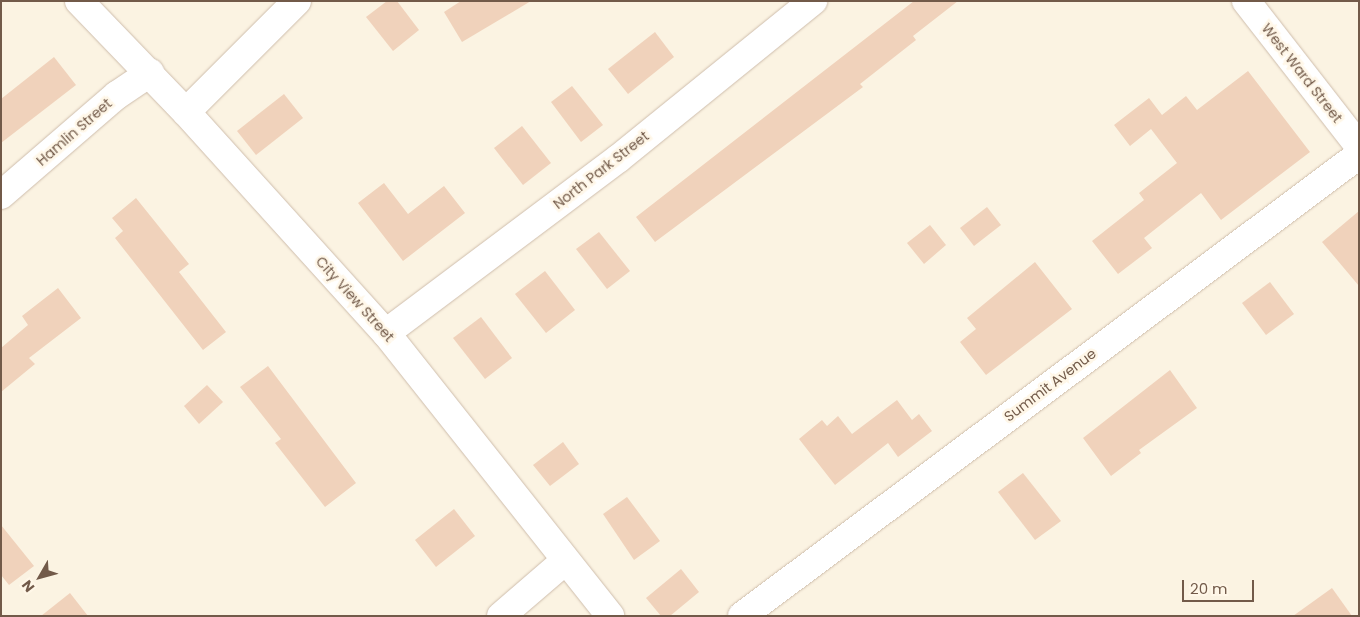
<!DOCTYPE html>
<html>
<head>
<meta charset="utf-8">
<style>
	body { margin:0 }
	#map { position:relative; width:1360px; height:617px; overflow:hidden; background:#fbf3e2; font-family:Poppins,sans-serif }
	div>[style] { position:absolute }
	[style*='--x'] { left:calc(var(--x)*1px); top:calc(var(--y)*1px); width:calc(var(--w)*1px); rotate:calc(var(--a)*1deg) }
	.building>* { inset:0; background:#f0d2bb }
	.roads { filter:drop-shadow(0 0 1px #cebdac) drop-shadow(0 0 1px #cebdac) }
	.minor>* { height:28px; margin:-14px; padding:0 14px; transform-origin:14px; border-radius:14px; background:#fff }
	span { translate:-50% -50%; white-space:nowrap; text-align:center; line-height:1.15; -webkit-text-stroke:5px #fff7e8; paint-order:stroke }
	.street-label { font-size:14px; color:#725a49 }
	.frame { position:absolute; inset:0; border:2px solid #725a49; pointer-events:none }
	.north { position:absolute; left:15px; top:552px; width:50px; height:50px; -webkit-text-stroke:4px #fff7e8; paint-order:stroke; rotate:232deg; font-size:14px; font-weight:700; line-height:20px; text-align:center; color:#725a49 }
	.north::after { content:''; display:block; margin:auto; width:18px; height:22px; background:#725a49; clip-path:polygon(50% 0,100% 100%,50% 72%,0 100%) }
	.scale { position:absolute; left:1182px; top:580px; width:72px; height:22px; box-sizing:border-box; border:2px solid #725a49; border-top:0; padding-left:6px; font-size:15px; line-height:18px; white-space:nowrap; color:#725a49; -webkit-text-stroke:4px #fff7e8; paint-order:stroke }
</style>
</head>
<body>
<div id="map">
	<div class="building">
		<i style="clip-path:polygon(387px 1px,397px 1px,419px 30px,393px 51px,366px 17px)"></i>
		<i style="clip-path:polygon(461px 1px,531px 1px,462px 42px,444px 12px)"></i>
		<i style="clip-path:polygon(914px 1px,958px 1px,913px 36px,916px 40px,860px 84px,863px 87px,655px 242px,636px 217px)"></i>
		<i style="clip-path:polygon(655px 32px,674px 57px,628px 94px,608px 69px)"></i>
		<i style="clip-path:polygon(54px 57px,76px 85px,1px 143px,1px 99px)"></i>
		<i style="clip-path:polygon(1248px 71px,1310px 152px,1221px 220px,1201px 193px,1144px 238px,1152px 248px,1118px 274px,1092px 241px,1144px 200px,1139px 193px,1177px 163px,1151px 129px,1130px 146px,1114px 125px,1149px 98px,1162px 115px,1186px 96px,1197px 110px)"></i>
		<i style="clip-path:polygon(572px 86px,603px 125px,581px 142px,551px 102px)"></i>
		<i style="clip-path:polygon(284px 94px,303px 118px,256px 155px,237px 131px)"></i>
		<i style="clip-path:polygon(522px 126px,551px 163px,523px 185px,494px 148px)"></i>
		<i style="clip-path:polygon(384px 183px,408px 214px,444px 186px,465px 213px,403px 261px,358px 203px)"></i>
		<i style="clip-path:polygon(136px 198px,189px 264px,179px 272px,226px 332px,203px 350px,115px 238px,123px 231px,112px 218px)"></i>
		<i style="clip-path:polygon(987px 207px,1001px 225px,974px 246px,960px 228px)"></i>
		<i style="clip-path:polygon(1359px 211px,1359px 286px,1322px 242px)"></i>
		<i style="clip-path:polygon(930px 225px,946px 245px,924px 264px,907px 243px)"></i>
		<i style="clip-path:polygon(599px 232px,630px 271px,607px 289px,576px 249px)"></i>
		<i style="clip-path:polygon(1035px 262px,1072px 309px,986px 375px,960px 342px,976px 329px,967px 318px)"></i>
		<i style="clip-path:polygon(545px 271px,575px 310px,546px 333px,515px 294px)"></i>
		<i style="clip-path:polygon(1270px 282px,1294px 314px,1266px 335px,1242px 303px)"></i>
		<i style="clip-path:polygon(58px 288px,81px 318px,29px 358px,35px 364px,1px 392px,1px 348px,28px 325px,22px 316px)"></i>
		<i style="clip-path:polygon(481px 317px,512px 358px,485px 379px,453px 338px)"></i>
		<i style="clip-path:polygon(268px 366px,356px 483px,325px 507px,275px 443px,281px 439px,240px 387px)"></i>
		<i style="clip-path:polygon(1170px 370px,1197px 408px,1139px 450px,1141px 453px,1111px 476px,1083px 438px)"></i>
		<i style="clip-path:polygon(207px 385px,223px 402px,199px 424px,184px 406px)"></i>
		<i style="clip-path:polygon(897px 400px,912px 420px,919px 414px,932px 431px,898px 457px,888px 443px,835px 485px,799px 439px,822px 420px,827px 426px,838px 416px,852px 434px)"></i>
		<i style="clip-path:polygon(563px 442px,579px 464px,550px 486px,533px 465px)"></i>
		<i style="clip-path:polygon(1023px 473px,1061px 521px,1035px 540px,998px 492px)"></i>
		<i style="clip-path:polygon(627px 497px,660px 541px,634px 560px,603px 514px)"></i>
		<i style="clip-path:polygon(454px 509px,475px 536px,436px 567px,415px 540px)"></i>
		<i style="clip-path:polygon(1px 525px,34px 566px,9px 585px,1px 575px)"></i>
		<i style="clip-path:polygon(681px 569px,699px 592px,670px 616px,661px 616px,646px 598px)"></i>
		<i style="clip-path:polygon(1332px 588px,1352px 616px,1293px 616px)"></i>
		<i style="clip-path:polygon(70px 593px,88px 616px,41px 616px)"></i>
	</div>
	<div class="roads">
		<div class="minor">
			<i style="--x:79;--y:1;--w:154;--a:46.1"></i>
			<i style="--x:186;--y:112;--w:298;--a:47.9"></i>
			<i style="--x:386;--y:333;--w:361;--a:51.6"></i>
			<i style="--x:1246;--y:1;--w:184;--a:52.1"></i>
			<i style="--x:186;--y:112;--w:157;--a:-45"></i>
			<i style="--x:1;--y:195;--w:153;--a:-40.8"></i>
			<i style="--x:117;--y:95;--w:40;--a:-34"></i>
			<i style="--x:386;--y:333;--w:291;--a:-36.9"></i>
			<i style="--x:619;--y:158;--w:250;--a:-39"></i>
			<i style="--x:501;--y:616;--w:84;--a:-40.7"></i>
			<i style="--x:742;--y:616;--w:770;--a:-36.77"></i>
		</div>
	</div>
	<div class="street-label">
		<span style="left:1302px;top:73px;rotate:52deg">West Ward Street</span>
		<span style="left:74px;top:132px;rotate:-41deg">Hamlin Street</span>
		<span style="left:601px;top:170px;rotate:-38deg">North Park Street</span>
		<span style="left:355px;top:299px;rotate:48deg">City View Street</span>
		<span style="left:1050px;top:385px;rotate:-37deg">Summit Avenue</span>
	</div>
	<div class="frame"></div>
	<div class="north">N</div>
	<div class="scale">20 m</div>
</div>
</body>
</html>
